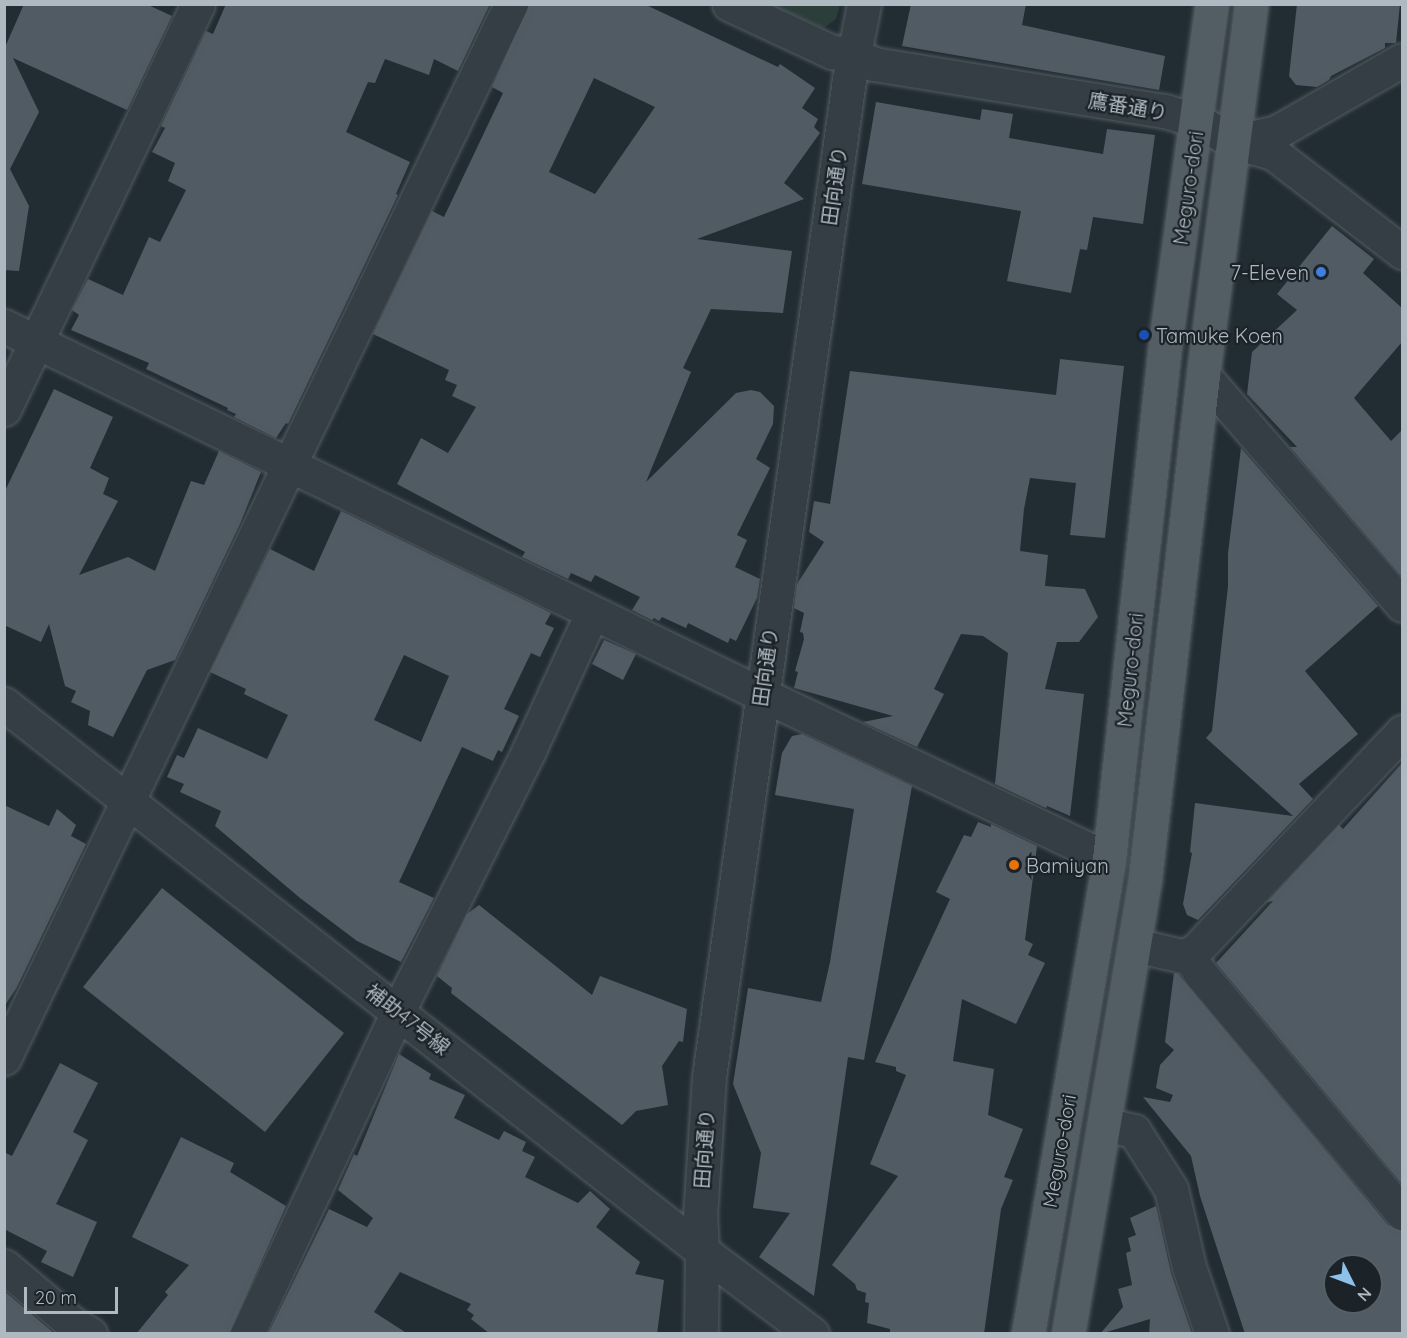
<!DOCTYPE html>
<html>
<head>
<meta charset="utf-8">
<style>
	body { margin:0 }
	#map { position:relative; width:1407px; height:1338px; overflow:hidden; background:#222d33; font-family:Quicksand,"Noto Sans JP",sans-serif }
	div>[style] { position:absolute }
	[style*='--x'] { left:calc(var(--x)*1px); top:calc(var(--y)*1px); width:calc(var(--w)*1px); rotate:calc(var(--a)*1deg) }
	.green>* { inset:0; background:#2b3e3a }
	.building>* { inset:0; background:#505b64 }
	.roads { filter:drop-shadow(0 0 2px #535c62) drop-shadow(0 0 2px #535c62) }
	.minor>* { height:33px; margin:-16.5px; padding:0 16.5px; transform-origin:16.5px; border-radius:16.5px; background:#353e44 }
	.major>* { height:33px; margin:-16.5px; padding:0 16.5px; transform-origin:16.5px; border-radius:16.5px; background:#535d64 }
	.dots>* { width:16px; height:16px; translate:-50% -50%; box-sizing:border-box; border:3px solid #1b2329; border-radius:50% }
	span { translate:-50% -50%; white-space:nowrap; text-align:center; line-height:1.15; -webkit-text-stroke:4.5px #1b2329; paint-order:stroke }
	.street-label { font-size:20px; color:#afb9c1 }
	.poi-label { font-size:20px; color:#afb9c1 }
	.right { translate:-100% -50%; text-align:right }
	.left { translate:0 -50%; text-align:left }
	.frame { position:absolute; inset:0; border:6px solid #afb9c1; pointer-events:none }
	.north { position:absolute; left:1323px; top:1254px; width:60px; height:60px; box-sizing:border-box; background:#1b2329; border:2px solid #565f66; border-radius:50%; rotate:132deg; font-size:16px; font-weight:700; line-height:24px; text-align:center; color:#afb9c1 }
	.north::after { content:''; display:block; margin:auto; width:21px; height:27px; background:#8dc1e9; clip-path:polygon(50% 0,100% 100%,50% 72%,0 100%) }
	.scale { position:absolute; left:24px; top:1287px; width:94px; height:27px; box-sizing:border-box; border:3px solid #afb9c1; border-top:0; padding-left:8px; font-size:18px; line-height:21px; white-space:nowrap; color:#afb9c1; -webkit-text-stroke:4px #1b2329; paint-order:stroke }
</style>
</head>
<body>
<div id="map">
	<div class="green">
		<i style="clip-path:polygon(771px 5px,840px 4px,840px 5px,836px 19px,824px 28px)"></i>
	</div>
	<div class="building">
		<i style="clip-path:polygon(24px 4px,146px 4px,172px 16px,127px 110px,13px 58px,39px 112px,10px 169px,29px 206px,19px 271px,4px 270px,4px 42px,6px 45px)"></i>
		<i style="clip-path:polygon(226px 4px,490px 4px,458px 71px,434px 59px,429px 75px,385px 59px,375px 83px,368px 82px,346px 132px,410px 162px,396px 194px,398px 195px,288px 424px,286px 423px,276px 438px,234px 417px,236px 414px,227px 410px,228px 408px,146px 369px,149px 363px,71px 330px,79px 315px,72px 310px,88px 279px,123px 295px,149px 237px,160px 242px,186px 190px,168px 181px,175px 163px,152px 152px,165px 128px,161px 126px,206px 31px,213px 34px)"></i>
		<i style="clip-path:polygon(evenodd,529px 4px,644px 4px,778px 67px,780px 64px,815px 88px,802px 108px,818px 119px,814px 127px,820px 133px,784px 183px,804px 199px,697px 239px,792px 251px,783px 313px,711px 309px,683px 368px,691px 372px,646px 482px,736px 393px,751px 390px,760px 392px,774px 406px,773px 424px,756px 459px,770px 468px,737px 535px,747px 540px,735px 567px,760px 579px,757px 598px,736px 641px,730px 638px,728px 643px,688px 623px,686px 628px,662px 617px,659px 621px,654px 618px,652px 620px,632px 610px,640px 597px,595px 575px,591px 582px,571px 573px,568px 579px,522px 557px,525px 552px,397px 484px,421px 438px,448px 453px,476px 407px,452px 396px,457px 385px,445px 380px,449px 370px,373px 334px,432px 211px,444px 217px,503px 93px,492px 87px,529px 4px,594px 78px,655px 107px,595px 194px,549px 172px,594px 78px)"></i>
		<i style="clip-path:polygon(911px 4px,1026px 4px,1022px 25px,1165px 56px,1159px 90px,902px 46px)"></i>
		<i style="clip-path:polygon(1297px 4px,1400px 4px,1396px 43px,1385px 43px,1385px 48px,1331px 76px,1329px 80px,1317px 87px,1296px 85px,1289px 76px)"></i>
		<i style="clip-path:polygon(876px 102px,980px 120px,982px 109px,1013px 114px,1009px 138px,1103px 154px,1107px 129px,1155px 135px,1143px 224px,1093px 217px,1087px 250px,1080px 249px,1071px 293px,1007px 281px,1021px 211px,862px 184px)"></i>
		<i style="clip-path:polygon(1332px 226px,1374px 259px,1363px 273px,1402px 308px,1402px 342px,1354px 398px,1391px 441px,1402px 430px,1402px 577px,1290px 447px,1297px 447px,1247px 394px,1252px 352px,1297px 310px,1277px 294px)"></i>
		<i style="clip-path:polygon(1060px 359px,1124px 366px,1105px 538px,1070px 535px,1076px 483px,1030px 478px,1024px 509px,1020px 551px,1048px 555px,1045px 586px,1085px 589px,1098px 617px,1079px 642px,1057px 642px,1045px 689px,1084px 694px,1070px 816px,1047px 806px,1046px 808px,995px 784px,1008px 653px,983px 636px,961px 634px,934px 689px,944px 694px,917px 747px,863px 722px,893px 716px,794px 688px,798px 672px,795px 671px,804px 639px,803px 633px,800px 632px,804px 613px,794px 608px,797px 584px,824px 542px,809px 532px,814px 501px,830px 504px,850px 371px,1056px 395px)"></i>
		<i style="clip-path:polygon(54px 389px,113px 417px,90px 468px,109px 478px,103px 494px,118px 501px,79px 575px,128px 557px,155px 571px,191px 481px,204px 485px,219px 451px,261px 472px,240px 524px,175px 660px,147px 670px,113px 737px,88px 725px,90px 711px,71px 702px,76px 691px,65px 686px,49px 624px,41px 642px,4px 625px,4px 493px)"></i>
		<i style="clip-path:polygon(1241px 448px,1378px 606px,1305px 671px,1358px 734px,1299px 784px,1313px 799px,1198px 920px,1187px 915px,1183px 904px,1192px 853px,1190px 852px,1195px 803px,1293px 816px,1206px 738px,1212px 731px,1228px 586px,1228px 553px)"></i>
		<i style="clip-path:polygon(evenodd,341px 511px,551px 613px,545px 624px,554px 628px,540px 657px,531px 653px,504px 709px,519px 716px,502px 752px,498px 750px,493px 761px,462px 747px,399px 882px,434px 898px,401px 962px,357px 941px,300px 898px,215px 826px,221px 811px,180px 792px,184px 784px,167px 777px,177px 755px,184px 758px,198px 728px,267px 759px,288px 715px,244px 694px,246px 689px,210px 672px,270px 549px,314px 571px,341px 511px,404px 655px,449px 676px,421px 742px,374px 720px,404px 655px)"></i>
		<i style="clip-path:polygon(604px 640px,636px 654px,623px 680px,592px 664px)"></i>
		<i style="clip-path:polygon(802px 734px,912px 786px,864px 1060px,848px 1057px,814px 1296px,759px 1257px,790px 1213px,753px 1208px,761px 1153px,733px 1084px,748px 988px,821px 1002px,830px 962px,854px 809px,775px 795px,782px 753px,792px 736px)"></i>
		<i style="clip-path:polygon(1402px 763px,1402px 1184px,1216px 963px,1273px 901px,1267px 902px,1339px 825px,1343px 829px)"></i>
		<i style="clip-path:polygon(4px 805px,49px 826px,57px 809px,76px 825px,71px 836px,86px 844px,17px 987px,4px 1007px)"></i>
		<i style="clip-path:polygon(978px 822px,991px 827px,991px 824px,1037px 846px,1025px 940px,1033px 944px,1028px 955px,1045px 963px,1016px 1024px,962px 999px,953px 1061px,994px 1069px,988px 1115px,1023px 1129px,1004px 1177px,1013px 1180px,1001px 1209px,984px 1334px,890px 1334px,890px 1329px,867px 1323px,869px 1303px,865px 1302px,866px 1293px,857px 1290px,855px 1284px,832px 1265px,898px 1176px,870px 1164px,906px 1075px,896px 1071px,896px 1067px,875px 1062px,950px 899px,936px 892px,964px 835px,971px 837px)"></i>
		<i style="clip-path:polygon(162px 888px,344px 1033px,265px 1132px,83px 987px)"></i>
		<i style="clip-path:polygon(479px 905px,592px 995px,600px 976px,687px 1009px,683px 1042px,679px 1041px,662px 1066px,668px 1105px,636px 1111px,622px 1125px,451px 993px,452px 988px,437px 976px,467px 914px)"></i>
		<i style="clip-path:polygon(evenodd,1174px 973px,1178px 974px,1388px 1225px,1402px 1231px,1402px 1334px,1245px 1334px,1200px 1196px,1191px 1156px,1143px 1097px,1170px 1102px,1173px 1095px,1156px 1088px,1160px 1065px,1174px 1050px,1165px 1042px,1174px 973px,1335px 1266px,1371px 1266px,1371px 1302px,1335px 1302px,1335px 1266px)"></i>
		<i style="clip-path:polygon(399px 1054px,431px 1074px,429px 1079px,465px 1095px,454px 1118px,499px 1140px,504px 1131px,526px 1142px,522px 1151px,535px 1157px,525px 1177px,578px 1203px,590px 1191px,610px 1209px,596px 1227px,640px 1262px,635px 1274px,664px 1280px,657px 1334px,490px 1334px,471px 1319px,474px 1315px,467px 1310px,471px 1304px,400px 1272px,374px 1312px,408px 1334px,268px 1334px,329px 1209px,367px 1227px,373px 1218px,338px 1190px,354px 1154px,357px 1156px)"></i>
		<i style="clip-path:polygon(60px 1063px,98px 1083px,73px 1132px,88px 1140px,56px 1204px,97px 1222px,73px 1277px,41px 1262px,47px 1251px,4px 1229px,4px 1152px,12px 1156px)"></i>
		<i style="clip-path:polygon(181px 1137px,234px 1163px,230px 1172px,286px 1206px,229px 1334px,136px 1334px,168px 1295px,165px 1292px,189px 1265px,132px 1237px)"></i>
		<i style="clip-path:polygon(1156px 1206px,1171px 1273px,1192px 1334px,1149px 1334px,1150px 1319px,1100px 1334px,1123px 1307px,1118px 1289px,1132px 1285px,1126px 1253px,1131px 1251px,1128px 1238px,1136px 1235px,1130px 1218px)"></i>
		<i style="clip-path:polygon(4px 1291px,55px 1334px,4px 1334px)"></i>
	</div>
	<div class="roads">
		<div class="minor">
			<i style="--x:729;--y:4;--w:114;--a:25"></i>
			<i style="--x:832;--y:52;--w:22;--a:5"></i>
			<i style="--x:854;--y:54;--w:22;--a:27"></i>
			<i style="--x:874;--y:64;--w:295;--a:9.2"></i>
			<i style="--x:1165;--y:111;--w:34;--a:17"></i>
			<i style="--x:1198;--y:121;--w:42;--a:30.3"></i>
			<i style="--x:1234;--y:142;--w:41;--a:15.8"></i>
			<i style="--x:1273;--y:153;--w:163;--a:37.5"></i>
			<i style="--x:1236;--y:141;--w:40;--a:-12"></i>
			<i style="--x:1275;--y:133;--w:146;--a:-29.9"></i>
			<i style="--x:4;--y:326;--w:842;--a:25.93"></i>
			<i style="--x:761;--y:694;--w:385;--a:25.4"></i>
			<i style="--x:1203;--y:375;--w:304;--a:49.1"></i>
			<i style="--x:4;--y:409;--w:449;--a:-64.4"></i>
			<i style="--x:4;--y:704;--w:887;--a:38.08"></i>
			<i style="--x:702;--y:1251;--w:138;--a:37"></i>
			<i style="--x:1134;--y:945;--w:50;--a:12.7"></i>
			<i style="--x:1183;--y:956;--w:12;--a:-20"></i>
			<i style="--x:1194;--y:952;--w:303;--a:-46.6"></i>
			<i style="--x:1188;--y:955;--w:22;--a:56"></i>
			<i style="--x:1200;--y:973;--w:314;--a:49.9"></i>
			<i style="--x:4;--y:1058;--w:1170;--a:-64.31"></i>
			<i style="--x:1104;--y:1124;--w:31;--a:13"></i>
			<i style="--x:1134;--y:1131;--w:69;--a:57.5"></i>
			<i style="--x:1171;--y:1189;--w:80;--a:77"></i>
			<i style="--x:1189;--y:1267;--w:71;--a:71.1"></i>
			<i style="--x:4;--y:1266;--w:90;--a:40"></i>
			<i style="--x:73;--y:1324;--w:20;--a:30"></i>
			<i style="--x:247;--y:1334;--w:357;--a:-64.9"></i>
			<i style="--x:398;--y:1011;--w:292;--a:-63.3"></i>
			<i style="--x:529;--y:750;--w:151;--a:-65.3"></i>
			<i style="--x:701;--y:1334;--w:83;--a:-89.3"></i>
			<i style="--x:702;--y:1251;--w:35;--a:-93"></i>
			<i style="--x:700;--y:1216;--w:139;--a:-86.3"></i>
			<i style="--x:709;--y:1077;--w:1007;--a:-82.01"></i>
			<i style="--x:849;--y:80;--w:77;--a:-78.8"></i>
		</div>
		<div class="major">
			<i style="--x:1028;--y:1334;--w:482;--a:-80.3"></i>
			<i style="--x:1109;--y:859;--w:517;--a:-83.78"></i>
			<i style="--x:1165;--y:345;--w:344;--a:-82.2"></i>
			<i style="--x:1068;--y:1334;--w:462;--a:-80.4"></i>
			<i style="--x:1145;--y:878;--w:506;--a:-83.42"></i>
			<i style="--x:1203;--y:375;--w:374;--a:-82.6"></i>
		</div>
	</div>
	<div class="dots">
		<i style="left:1321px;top:272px;background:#3f7fe0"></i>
		<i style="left:1144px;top:335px;background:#1a4fb4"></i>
		<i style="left:1014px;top:865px;background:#e8710a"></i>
	</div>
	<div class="street-label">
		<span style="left:1128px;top:106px;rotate:10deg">鷹番通り</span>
		<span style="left:834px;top:186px;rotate:-82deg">田向通り</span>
		<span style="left:1188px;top:188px;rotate:-82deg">Meguro-dori</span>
		<span style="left:765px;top:667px;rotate:-82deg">田向通り</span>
		<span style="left:1130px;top:670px;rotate:-84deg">Meguro-dori</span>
		<span style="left:408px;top:1019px;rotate:38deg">補助47号線</span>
		<span style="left:704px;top:1149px;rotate:-86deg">田向通り</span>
		<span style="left:1059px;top:1151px;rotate:-80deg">Meguro-dori</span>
	</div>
	<div class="poi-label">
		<span class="right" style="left:1309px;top:272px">7-Eleven</span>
		<span class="left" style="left:1156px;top:335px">Tamuke Koen</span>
		<span class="left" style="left:1026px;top:865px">Bamiyan</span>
	</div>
	<div class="frame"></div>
	<div class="north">N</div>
	<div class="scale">20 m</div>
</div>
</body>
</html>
